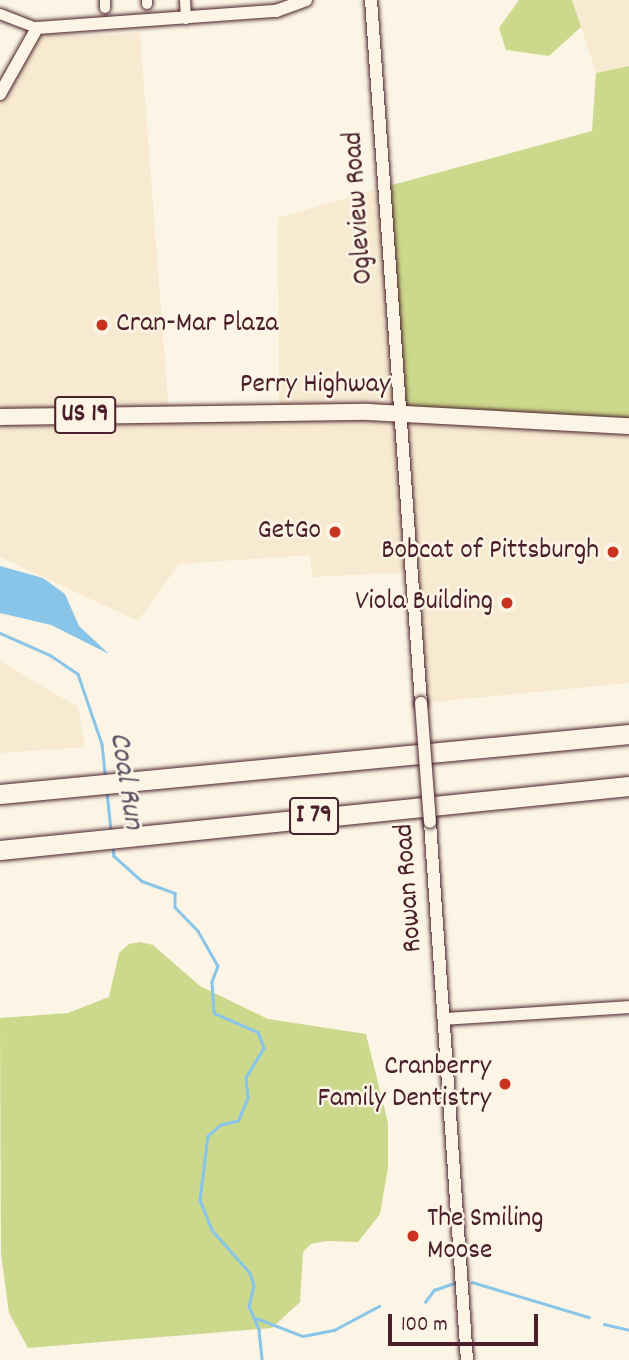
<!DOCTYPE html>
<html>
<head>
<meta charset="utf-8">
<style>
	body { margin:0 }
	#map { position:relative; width:629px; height:1360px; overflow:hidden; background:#fcf5e5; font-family:Dekko,sans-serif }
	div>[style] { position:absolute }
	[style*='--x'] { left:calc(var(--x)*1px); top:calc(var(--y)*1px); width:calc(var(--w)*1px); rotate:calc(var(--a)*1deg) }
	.built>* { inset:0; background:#f7ead0 }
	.green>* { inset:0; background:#ccd88b }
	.water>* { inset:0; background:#89c5e9 }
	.stream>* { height:2.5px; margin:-1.25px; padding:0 1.25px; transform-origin:1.25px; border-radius:1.25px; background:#89c5e9 }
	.roads { filter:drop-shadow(0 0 2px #4a1f2b) drop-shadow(0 0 2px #4a1f2b) }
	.minor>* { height:10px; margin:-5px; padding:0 5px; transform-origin:5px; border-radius:5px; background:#fcf5e5 }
	.tertiary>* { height:12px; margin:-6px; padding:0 6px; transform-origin:6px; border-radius:6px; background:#fcf5e5 }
	.primary>* { height:16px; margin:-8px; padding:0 8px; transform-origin:8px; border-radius:8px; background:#fcf5e5 }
	.motorway>* { height:19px; margin:-9.5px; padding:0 9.5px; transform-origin:9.5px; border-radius:9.5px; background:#fcf5e5 }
	.bridges { filter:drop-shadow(0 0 2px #4a1f2b) drop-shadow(0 0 2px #4a1f2b) }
	.tertiary-bridge>* { height:12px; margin:-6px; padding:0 6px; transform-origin:6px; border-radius:6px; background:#fcf5e5 }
	.dots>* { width:19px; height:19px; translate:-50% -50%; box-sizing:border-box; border:4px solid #fcf5e5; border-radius:50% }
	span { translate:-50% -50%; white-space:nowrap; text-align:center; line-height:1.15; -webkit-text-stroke:5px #fcf5e5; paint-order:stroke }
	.shield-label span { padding:2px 5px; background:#fcf5e5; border:2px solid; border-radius:5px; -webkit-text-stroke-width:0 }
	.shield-label { font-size:26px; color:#4a1f2b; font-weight:700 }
	.street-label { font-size:28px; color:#4a1f2b }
	.poi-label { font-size:28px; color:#4a1f2b }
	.left { translate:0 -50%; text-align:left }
	.right { translate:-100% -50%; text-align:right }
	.water-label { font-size:30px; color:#5d5164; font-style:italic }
	.scale { position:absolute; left:388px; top:1314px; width:150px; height:32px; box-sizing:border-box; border:4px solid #4a1f2b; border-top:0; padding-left:9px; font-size:21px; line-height:24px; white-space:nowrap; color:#4a1f2b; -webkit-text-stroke:5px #fcf5e5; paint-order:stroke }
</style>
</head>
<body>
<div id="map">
	<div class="built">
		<i style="clip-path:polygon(572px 0,629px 0,629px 66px,596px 73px)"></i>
		<i style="clip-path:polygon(37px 28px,83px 36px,140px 33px,169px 413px,279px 411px,278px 218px,381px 188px,629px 426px,629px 683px,421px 703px,412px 572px,312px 577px,310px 555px,179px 564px,138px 621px,0 557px,0 94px)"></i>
		<i style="clip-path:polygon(0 661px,78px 707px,85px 747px,0 753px)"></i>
	</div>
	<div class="green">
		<i style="clip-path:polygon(519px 0,572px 0,581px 27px,549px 56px,506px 50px,499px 28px)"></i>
		<i style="clip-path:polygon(629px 66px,629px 426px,401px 413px,381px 188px,592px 131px,596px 73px)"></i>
		<i style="clip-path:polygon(140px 942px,153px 945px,200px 986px,268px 1019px,366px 1034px,388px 1123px,388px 1167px,380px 1214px,358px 1242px,327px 1241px,311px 1244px,303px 1252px,300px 1302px,272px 1328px,28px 1348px,9px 1313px,1px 1254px,0 1018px,68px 1013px,109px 997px,119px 953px,129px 944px)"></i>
	</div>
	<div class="water">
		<i style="clip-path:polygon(0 566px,43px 578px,65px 594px,79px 626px,109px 654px,51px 625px,0 613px)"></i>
	</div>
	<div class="stream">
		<i style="--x:0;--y:633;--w:55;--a:23.7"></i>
		<i style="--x:50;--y:655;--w:34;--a:34"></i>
		<i style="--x:78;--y:674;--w:74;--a:71.1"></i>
		<i style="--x:102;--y:744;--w:31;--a:84"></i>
		<i style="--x:107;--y:792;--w:38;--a:84"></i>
		<i style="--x:113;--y:847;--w:9;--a:84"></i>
		<i style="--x:114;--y:856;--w:38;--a:42"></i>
		<i style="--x:142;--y:881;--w:35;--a:20"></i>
		<i style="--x:175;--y:893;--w:14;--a:90"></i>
		<i style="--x:175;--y:907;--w:33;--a:46"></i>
		<i style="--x:198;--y:931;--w:40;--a:60.3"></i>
		<i style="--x:218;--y:966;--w:17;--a:111"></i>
		<i style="--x:212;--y:982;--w:31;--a:86"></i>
		<i style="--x:214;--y:1013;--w:48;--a:23.4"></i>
		<i style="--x:258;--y:1032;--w:17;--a:69"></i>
		<i style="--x:264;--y:1048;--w:35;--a:121"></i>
		<i style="--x:246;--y:1078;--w:20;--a:84"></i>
		<i style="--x:248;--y:1098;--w:25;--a:113"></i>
		<i style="--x:238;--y:1121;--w:17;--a:167"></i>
		<i style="--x:221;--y:1125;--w:17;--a:140"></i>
		<i style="--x:208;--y:1136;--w:64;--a:97.1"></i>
		<i style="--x:200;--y:1200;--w:32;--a:68"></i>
		<i style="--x:212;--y:1230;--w:57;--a:48.5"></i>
		<i style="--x:250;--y:1273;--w:13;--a:72"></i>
		<i style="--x:254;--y:1285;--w:22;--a:103"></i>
		<i style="--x:249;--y:1306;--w:26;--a:67"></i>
		<i style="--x:259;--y:1330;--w:30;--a:84"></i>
		<i style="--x:472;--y:1282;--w:122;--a:16.7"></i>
		<i style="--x:425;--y:1302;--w:15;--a:-53"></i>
		<i style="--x:434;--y:1290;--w:21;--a:-19"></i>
		<i style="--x:256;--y:1318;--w:50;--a:21"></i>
		<i style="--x:303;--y:1336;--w:32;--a:-11"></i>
		<i style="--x:334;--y:1330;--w:51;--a:-28.1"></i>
		<i style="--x:604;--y:1324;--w:26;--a:13"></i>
	</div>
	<div class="roads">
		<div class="minor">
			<i style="--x:105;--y:0;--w:8;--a:90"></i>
			<i style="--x:147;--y:0;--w:4;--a:90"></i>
			<i style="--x:185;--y:0;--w:19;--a:87"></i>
			<i style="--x:0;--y:14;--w:40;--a:21"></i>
		</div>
		<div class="tertiary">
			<i style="--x:371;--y:0;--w:705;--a:85.93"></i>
			<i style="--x:0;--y:94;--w:76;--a:-60.7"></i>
			<i style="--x:37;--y:28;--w:240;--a:-4.1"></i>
			<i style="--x:276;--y:11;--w:32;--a:-20"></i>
			<i style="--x:430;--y:822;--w:539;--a:86.07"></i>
			<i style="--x:444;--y:1019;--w:185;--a:-3.7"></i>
		</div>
		<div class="primary">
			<i style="--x:0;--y:417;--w:368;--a:-0.8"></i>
			<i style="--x:368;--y:412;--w:261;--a:3.1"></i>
		</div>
		<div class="motorway">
			<i style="--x:0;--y:794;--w:632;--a:-5.45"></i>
			<i style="--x:0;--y:850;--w:632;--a:-5.81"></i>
		</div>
	</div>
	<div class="bridges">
		<div class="tertiary-bridge">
			<i style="--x:421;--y:703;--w:119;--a:85.7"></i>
		</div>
	</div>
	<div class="dots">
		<i style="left:102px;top:325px;background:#c8321e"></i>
		<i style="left:335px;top:532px;background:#c8321e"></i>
		<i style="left:613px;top:552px;background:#c8321e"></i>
		<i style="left:507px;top:603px;background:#c8321e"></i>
		<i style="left:505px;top:1084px;background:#c8321e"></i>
		<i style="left:413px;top:1236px;background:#c8321e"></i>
	</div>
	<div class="shield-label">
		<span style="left:85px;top:415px">US 19</span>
		<span style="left:314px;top:816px">I 79</span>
	</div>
	<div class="street-label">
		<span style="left:360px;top:208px;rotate:-94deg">Ogleview Road</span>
		<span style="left:315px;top:386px">Perry Highway</span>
		<span style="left:410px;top:888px;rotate:-94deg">Rowan Road</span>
	</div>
	<div class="poi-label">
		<span class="left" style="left:116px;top:325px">Cran-Mar Plaza</span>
		<span class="right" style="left:321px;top:532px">GetGo</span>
		<span class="right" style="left:599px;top:552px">Bobcat of Pittsburgh</span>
		<span class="right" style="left:493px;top:603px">Viola Building</span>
		<span class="right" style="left:491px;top:1084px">Cranberry<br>Family Dentistry</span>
		<span class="left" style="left:427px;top:1236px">The Smiling<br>Moose</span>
	</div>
	<div class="water-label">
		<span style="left:124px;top:781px;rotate:81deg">Coal Run</span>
	</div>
	<div class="scale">100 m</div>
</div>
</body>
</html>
